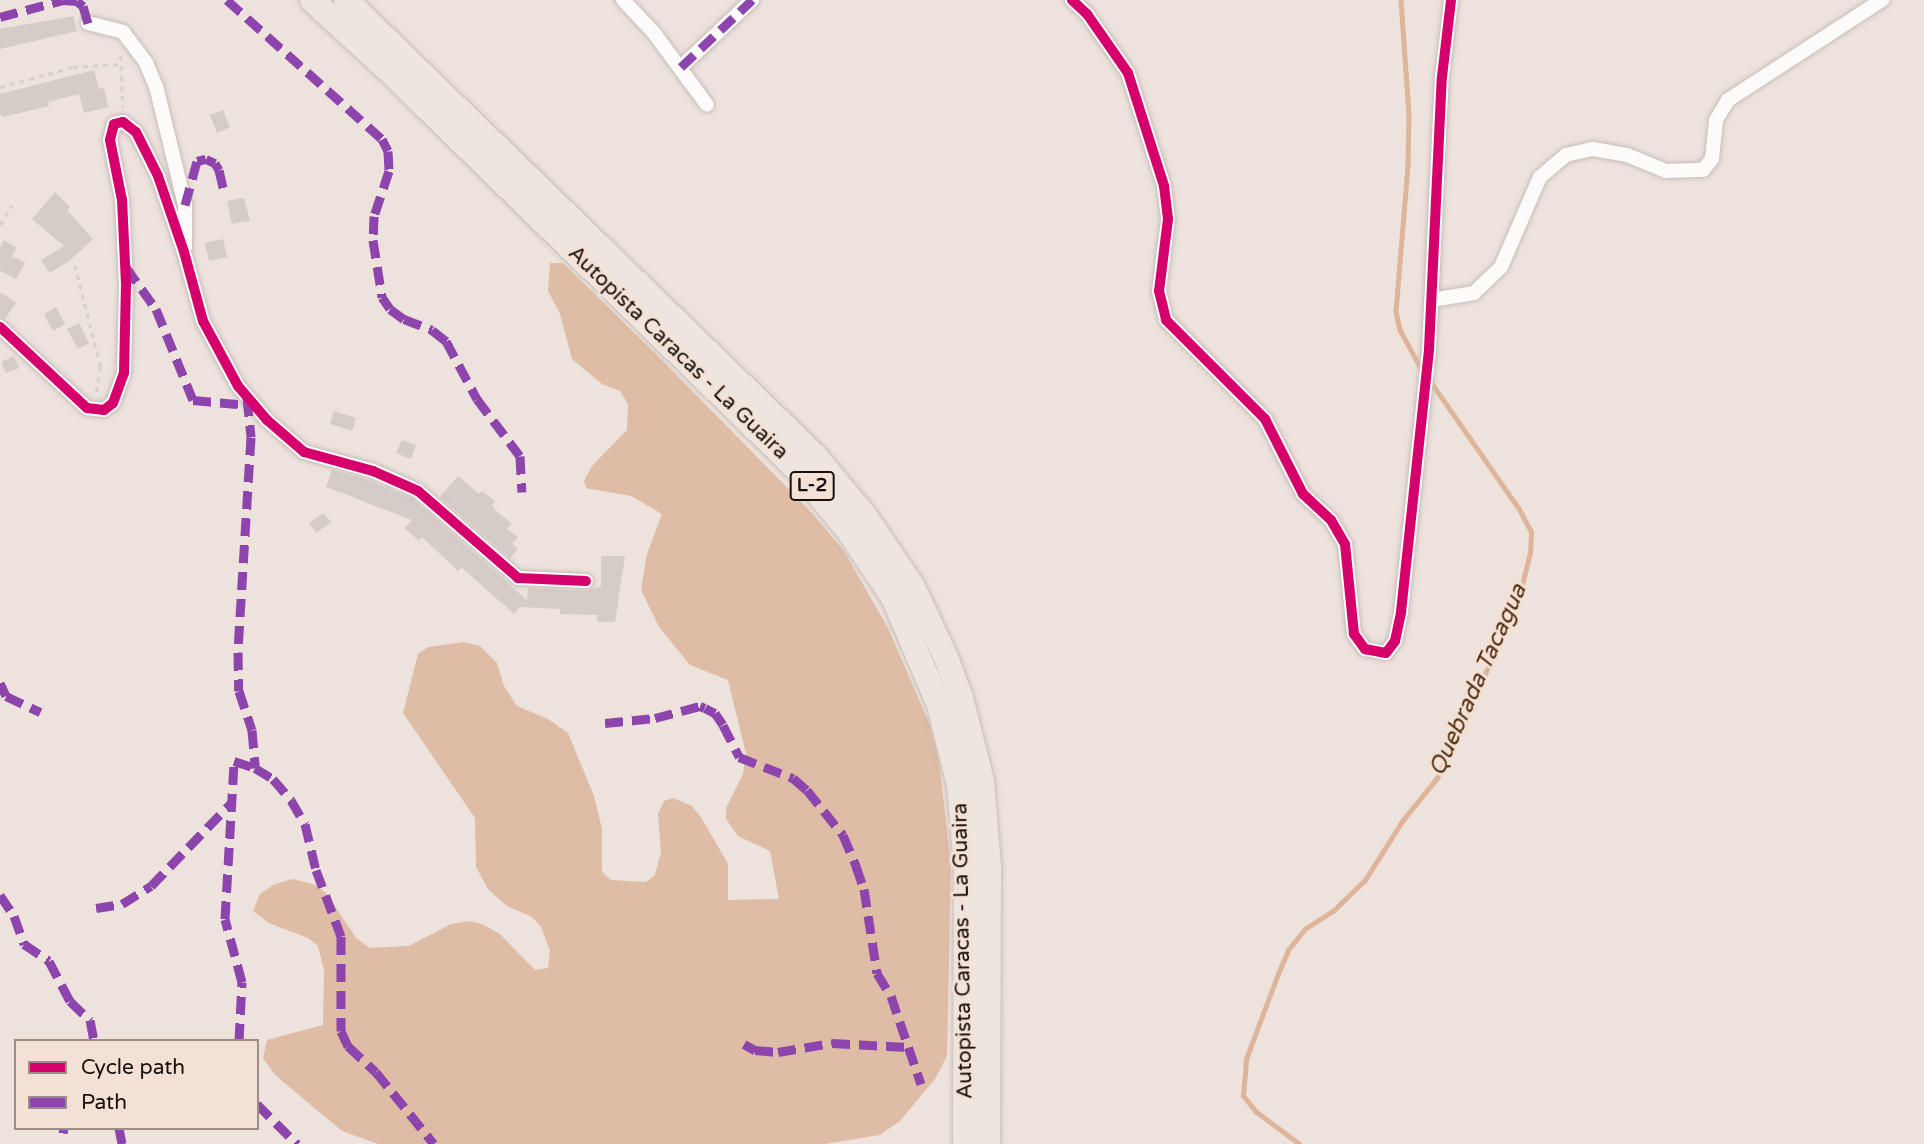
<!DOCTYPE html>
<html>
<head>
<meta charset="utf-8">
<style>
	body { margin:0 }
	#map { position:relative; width:1924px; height:1144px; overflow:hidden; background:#ede2dc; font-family:"Varela Round",sans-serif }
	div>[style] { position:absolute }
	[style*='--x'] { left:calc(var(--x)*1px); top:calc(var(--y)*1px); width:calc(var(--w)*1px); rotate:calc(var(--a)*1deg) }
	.forest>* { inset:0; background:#debca5 }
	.stream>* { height:4.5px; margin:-2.25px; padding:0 2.25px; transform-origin:2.25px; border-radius:2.25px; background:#deb59a }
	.building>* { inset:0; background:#d4ccc7 }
	.path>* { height:2.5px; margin-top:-1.25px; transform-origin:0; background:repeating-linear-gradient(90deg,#d4d1cf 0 5px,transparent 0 10px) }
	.roads { filter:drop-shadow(0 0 2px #c7beb9) drop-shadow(0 0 2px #c7beb9) }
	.street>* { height:14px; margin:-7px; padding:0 7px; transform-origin:7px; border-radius:7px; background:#fcfbfa }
	.highway>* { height:24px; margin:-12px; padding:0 12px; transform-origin:12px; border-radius:12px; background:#eee5de }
	.quiet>* { height:9px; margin-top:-4.5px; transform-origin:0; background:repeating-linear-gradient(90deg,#8e44ad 0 18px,transparent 0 27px) }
	.cycleway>* { height:10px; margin:-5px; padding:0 5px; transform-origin:5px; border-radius:5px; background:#d6006c }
	span { translate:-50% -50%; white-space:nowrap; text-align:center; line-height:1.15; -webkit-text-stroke:6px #f4e1d5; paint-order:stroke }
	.shield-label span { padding:2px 5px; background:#f4e1d5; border:2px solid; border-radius:5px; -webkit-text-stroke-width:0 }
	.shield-label { font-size:19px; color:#16100c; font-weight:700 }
	.street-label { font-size:21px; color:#16100c }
	.water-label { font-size:23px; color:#522e11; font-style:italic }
	.legend { position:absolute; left:14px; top:1039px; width:245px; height:91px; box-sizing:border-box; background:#f4e1d5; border:2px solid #9b8d85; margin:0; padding:9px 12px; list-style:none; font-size:21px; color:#16100c }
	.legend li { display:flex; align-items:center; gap:14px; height:35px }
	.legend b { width:35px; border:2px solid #9b8d85 }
</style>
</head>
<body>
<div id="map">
	<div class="forest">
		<i style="clip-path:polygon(550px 263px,563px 263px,654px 352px,812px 513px,844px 551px,888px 628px,930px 725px,939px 761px,951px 864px,947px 1056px,935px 1079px,900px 1121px,880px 1135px,825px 1144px,378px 1144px,342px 1131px,275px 1075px,263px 1058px,267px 1040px,323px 1025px,324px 971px,318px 946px,308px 938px,269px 923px,253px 911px,260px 894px,275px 884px,293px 879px,316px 885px,326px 893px,356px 938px,370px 948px,409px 946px,451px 924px,469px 921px,482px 924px,500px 934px,535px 970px,548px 968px,550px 951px,541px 927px,532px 917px,507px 906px,488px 889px,476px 867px,475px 818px,403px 713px,418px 654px,428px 647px,464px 642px,480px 646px,497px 663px,504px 686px,517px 706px,548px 719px,568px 733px,594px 796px,602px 829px,602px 871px,606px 876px,611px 880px,646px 882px,655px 875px,661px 852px,658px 814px,664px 801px,673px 798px,692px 806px,701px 817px,728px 864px,728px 900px,779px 899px,770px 851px,738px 836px,726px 819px,726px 808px,743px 774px,746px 754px,728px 680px,690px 665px,659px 627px,641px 590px,647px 554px,662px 514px,631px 496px,586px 488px,584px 481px,592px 466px,627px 430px,628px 404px,620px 391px,602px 384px,572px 359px,560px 314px,548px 291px)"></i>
	</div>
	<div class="stream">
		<i style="--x:1401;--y:0;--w:114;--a:86"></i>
		<i style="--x:1409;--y:114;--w:52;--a:91.1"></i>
		<i style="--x:1408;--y:166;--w:145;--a:94.7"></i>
		<i style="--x:1396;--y:311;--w:19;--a:78"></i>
		<i style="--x:1400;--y:330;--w:46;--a:61.2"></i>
		<i style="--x:1299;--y:1144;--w:54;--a:-143.3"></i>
		<i style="--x:1256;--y:1112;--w:21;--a:-129"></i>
		<i style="--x:1243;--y:1096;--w:37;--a:-85"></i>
		<i style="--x:1246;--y:1059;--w:91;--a:-69.4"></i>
		<i style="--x:1278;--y:974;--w:26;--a:-67"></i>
		<i style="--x:1288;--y:950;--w:27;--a:-51"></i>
		<i style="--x:1305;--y:929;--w:35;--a:-33"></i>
		<i style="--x:1334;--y:910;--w:43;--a:-44.1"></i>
		<i style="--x:1365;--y:880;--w:71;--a:-57.7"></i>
		<i style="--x:1403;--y:820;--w:54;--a:-51"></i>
		<i style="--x:1437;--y:778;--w:191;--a:-65.2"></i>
		<i style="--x:1517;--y:605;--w:54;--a:-76"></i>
		<i style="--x:1530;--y:553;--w:21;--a:-87"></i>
		<i style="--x:1531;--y:532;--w:27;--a:-118"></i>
		<i style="--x:1518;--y:508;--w:156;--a:-124.8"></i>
	</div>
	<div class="building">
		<i style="clip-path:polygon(73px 16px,77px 31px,0 49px,0 29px)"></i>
		<i style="clip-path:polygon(94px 70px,99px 89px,104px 88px,108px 107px,84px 113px,79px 94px,48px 102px,49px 106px,3px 117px,0 114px,0 94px)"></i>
		<i style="clip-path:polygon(223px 110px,230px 127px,217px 133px,210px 115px)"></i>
		<i style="clip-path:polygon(55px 192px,70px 207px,67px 210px,93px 239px,69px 261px,50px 273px,41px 260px,64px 246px,32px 219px)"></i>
		<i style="clip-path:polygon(244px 198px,250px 221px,232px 224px,227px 201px)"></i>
		<i style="clip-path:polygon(223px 239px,227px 257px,209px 261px,205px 243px)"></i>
		<i style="clip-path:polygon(4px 240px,17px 248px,12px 256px,25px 263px,16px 279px,1px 271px,0 273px,0 247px)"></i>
		<i style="clip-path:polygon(0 292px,16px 303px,5px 319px,0 318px)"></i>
		<i style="clip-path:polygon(56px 307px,65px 324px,53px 331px,44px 314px)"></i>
		<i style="clip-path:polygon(79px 323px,89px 343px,78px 349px,67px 329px)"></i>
		<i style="clip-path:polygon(14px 356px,19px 368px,6px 373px,1px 362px)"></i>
		<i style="clip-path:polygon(334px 411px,356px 418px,352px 431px,330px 424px)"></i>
		<i style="clip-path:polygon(402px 440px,416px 445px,411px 459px,396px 453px)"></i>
		<i style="clip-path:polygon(332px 470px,365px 479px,413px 499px,527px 600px,528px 588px,586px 591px,601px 586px,601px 556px,625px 556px,615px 622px,597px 622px,597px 615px,560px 614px,560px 609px,520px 607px,514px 614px,461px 567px,458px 571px,422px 537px,419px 541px,405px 528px,412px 520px,326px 487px)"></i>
		<i style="clip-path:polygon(458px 476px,479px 494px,482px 491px,495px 501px,492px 505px,495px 510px,512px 524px,507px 529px,518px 537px,512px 544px,518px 549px,510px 558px,440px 497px)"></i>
		<i style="clip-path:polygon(323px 513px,331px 522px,316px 533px,309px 523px)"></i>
	</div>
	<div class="path">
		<i style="--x:121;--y:56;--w:52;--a:87.8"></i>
		<i style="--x:0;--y:87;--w:76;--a:-15.3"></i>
		<i style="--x:73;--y:67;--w:48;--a:-3.6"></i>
		<i style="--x:0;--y:225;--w:23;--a:-59"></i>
		<i style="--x:75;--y:265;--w:105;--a:75.7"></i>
		<i style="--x:101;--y:367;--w:28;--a:100"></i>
	</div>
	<div class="roads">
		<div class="street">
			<i style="--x:623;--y:0;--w:45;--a:46.8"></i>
			<i style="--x:654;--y:33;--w:89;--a:53.6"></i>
			<i style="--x:1072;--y:0;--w:21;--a:43"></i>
			<i style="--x:1087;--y:14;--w:72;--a:55.2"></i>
			<i style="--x:1128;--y:73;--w:119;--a:72.3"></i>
			<i style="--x:1164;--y:186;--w:33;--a:83"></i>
			<i style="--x:1168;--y:219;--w:73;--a:97.1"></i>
			<i style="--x:1159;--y:291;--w:30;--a:76"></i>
			<i style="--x:1166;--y:320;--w:140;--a:45"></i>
			<i style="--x:1265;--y:419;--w:84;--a:63.1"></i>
			<i style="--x:1303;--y:494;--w:38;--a:43"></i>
			<i style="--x:1331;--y:520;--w:28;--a:60"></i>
			<i style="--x:1345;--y:544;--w:90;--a:84.3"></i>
			<i style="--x:1354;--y:634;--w:19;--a:54"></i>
			<i style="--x:1365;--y:649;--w:21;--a:11"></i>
			<i style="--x:1386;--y:653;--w:15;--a:-53"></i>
			<i style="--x:1395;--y:641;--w:30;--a:-78"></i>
			<i style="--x:1401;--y:612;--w:264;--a:-83.9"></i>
			<i style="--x:1429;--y:349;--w:272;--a:-87.3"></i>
			<i style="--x:1442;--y:77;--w:78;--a:-83.3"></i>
			<i style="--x:88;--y:23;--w:36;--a:14"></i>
			<i style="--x:123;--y:32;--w:39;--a:53"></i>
			<i style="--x:146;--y:63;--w:25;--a:67"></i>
			<i style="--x:156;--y:86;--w:122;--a:76.3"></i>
			<i style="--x:185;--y:205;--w:42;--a:90"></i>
			<i style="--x:681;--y:67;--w:98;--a:-43.3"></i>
			<i style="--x:1431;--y:300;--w:44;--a:-9.2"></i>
			<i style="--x:1474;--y:293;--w:37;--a:-44"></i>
			<i style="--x:1501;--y:267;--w:98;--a:-66.6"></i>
			<i style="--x:1540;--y:177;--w:34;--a:-40"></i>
			<i style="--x:1566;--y:155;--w:28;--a:-13"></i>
			<i style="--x:1593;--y:149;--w:35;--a:10"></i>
			<i style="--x:1627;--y:155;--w:42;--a:22.3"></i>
			<i style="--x:1666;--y:171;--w:37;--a:-2"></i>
			<i style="--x:1703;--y:170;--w:14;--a:-51"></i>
			<i style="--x:1712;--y:159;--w:39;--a:-84"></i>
			<i style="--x:1716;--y:120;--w:23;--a:-59"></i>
			<i style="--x:1728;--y:100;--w:184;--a:-33"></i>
			<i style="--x:0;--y:327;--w:119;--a:43"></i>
			<i style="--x:87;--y:408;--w:17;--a:7"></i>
			<i style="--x:104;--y:410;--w:11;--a:-38"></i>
			<i style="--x:113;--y:403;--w:32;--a:-70"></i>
			<i style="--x:124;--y:373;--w:89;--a:-88.7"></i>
			<i style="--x:126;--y:284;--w:84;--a:-92.7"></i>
			<i style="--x:122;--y:200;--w:61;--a:-101.3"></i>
			<i style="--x:110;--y:140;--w:16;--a:-76"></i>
			<i style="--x:114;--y:124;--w:9;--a:-13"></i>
			<i style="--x:123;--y:122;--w:16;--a:38"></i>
			<i style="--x:136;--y:132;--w:49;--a:63.4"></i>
			<i style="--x:158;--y:176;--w:80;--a:71.1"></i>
			<i style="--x:184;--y:252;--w:72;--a:74.6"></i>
			<i style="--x:203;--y:321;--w:74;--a:61.7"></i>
			<i style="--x:238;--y:386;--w:45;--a:49.5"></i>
			<i style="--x:267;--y:420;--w:49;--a:40.9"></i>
			<i style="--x:304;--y:452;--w:72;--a:15.4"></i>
			<i style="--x:373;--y:471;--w:49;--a:24"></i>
			<i style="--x:418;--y:491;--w:133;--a:41"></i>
			<i style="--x:518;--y:578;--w:68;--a:2.5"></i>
		</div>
		<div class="highway">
			<i style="--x:312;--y:0;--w:100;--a:42.6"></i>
			<i style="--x:386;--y:68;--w:577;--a:44.3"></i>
			<i style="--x:799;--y:471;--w:75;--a:50.4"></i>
			<i style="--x:847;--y:529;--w:82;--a:55.9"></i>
			<i style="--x:893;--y:597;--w:117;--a:66.9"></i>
			<i style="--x:939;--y:705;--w:82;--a:76"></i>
			<i style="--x:959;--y:785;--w:82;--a:85.1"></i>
			<i style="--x:966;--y:867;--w:277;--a:90.2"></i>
			<i style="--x:346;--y:0;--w:654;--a:44.19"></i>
			<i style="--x:815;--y:456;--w:78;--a:50.2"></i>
			<i style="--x:865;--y:516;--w:86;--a:55.9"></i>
			<i style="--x:913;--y:587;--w:81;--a:65"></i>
			<i style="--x:947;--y:660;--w:40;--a:69.8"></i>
			<i style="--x:961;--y:698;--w:86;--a:75.8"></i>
			<i style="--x:982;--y:781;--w:85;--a:85.3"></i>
			<i style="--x:989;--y:866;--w:278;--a:90.2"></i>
		</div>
	</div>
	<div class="quiet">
		<i style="--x:227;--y:0;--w:208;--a:41.9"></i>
		<i style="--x:382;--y:139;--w:13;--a:63"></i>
		<i style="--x:388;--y:151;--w:20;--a:87"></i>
		<i style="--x:389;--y:171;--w:47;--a:108.4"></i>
		<i style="--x:374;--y:216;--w:24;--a:92"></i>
		<i style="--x:373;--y:240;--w:58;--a:81"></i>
		<i style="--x:382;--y:297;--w:14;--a:56"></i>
		<i style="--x:390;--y:309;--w:17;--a:36"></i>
		<i style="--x:404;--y:319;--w:30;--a:21"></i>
		<i style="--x:432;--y:330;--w:18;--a:38"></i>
		<i style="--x:446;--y:341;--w:66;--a:61.9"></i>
		<i style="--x:477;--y:399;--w:71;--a:53"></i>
		<i style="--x:520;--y:456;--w:36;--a:87"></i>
		<i style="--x:0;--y:17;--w:65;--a:-15.1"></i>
		<i style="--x:63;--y:0;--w:14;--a:4"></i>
		<i style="--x:77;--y:1;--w:8;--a:40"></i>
		<i style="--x:83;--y:6;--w:18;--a:74"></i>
		<i style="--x:681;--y:67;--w:98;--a:-43.3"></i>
		<i style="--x:185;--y:205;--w:46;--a:-74.7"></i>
		<i style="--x:197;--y:161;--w:9;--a:-13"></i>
		<i style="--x:206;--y:159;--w:10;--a:24"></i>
		<i style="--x:215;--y:163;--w:8;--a:60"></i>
		<i style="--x:219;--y:170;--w:26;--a:77"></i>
		<i style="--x:126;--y:267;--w:52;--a:54.5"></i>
		<i style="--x:156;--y:309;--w:98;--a:67.9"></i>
		<i style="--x:193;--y:400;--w:55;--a:5.2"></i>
		<i style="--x:247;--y:398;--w:39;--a:84"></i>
		<i style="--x:251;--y:437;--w:215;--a:93.5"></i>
		<i style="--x:238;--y:652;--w:39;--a:89"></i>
		<i style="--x:239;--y:691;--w:41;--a:71.6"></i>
		<i style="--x:252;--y:730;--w:38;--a:85"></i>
		<i style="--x:0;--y:683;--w:14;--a:65"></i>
		<i style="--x:6;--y:696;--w:38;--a:25"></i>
		<i style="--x:605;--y:723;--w:50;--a:-5.7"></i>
		<i style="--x:655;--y:718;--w:47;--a:-14.9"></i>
		<i style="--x:700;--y:706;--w:5;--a:22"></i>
		<i style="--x:705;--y:708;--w:11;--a:27"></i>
		<i style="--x:715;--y:713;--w:14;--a:56"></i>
		<i style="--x:723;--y:725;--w:36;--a:63"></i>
		<i style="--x:739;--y:757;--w:58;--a:21.3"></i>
		<i style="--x:793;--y:778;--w:18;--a:41"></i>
		<i style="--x:807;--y:790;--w:58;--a:51.3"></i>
		<i style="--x:843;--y:835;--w:34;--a:67"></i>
		<i style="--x:856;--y:866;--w:24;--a:71"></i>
		<i style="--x:864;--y:889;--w:85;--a:81.2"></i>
		<i style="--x:877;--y:973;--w:27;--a:59"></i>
		<i style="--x:891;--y:996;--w:93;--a:71.2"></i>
		<i style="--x:0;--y:895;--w:25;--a:56"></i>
		<i style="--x:14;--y:916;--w:30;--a:70"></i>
		<i style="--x:24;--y:944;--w:30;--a:34"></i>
		<i style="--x:49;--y:961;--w:45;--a:62.3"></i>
		<i style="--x:70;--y:1001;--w:28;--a:44"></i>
		<i style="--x:90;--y:1020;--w:21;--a:79"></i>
		<i style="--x:96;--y:908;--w:26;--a:-9"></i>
		<i style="--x:122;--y:904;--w:34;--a:-32"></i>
		<i style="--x:151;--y:886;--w:118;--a:-46"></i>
		<i style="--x:239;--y:1041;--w:59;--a:-87.1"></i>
		<i style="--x:242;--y:982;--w:65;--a:-105.1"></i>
		<i style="--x:225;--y:919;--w:158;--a:-86.7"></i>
		<i style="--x:234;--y:761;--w:22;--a:18"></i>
		<i style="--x:255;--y:768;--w:21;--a:31"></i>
		<i style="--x:273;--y:779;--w:28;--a:49"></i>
		<i style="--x:291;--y:800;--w:28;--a:60"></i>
		<i style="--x:305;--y:824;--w:47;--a:76.6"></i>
		<i style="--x:316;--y:870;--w:71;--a:69.3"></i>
		<i style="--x:341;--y:936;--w:95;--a:90"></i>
		<i style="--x:341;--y:1031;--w:17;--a:65"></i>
		<i style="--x:348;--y:1046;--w:38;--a:43"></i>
		<i style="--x:376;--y:1072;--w:92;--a:51.1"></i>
		<i style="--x:744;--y:1044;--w:13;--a:29"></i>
		<i style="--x:755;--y:1050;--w:23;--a:5"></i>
		<i style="--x:778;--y:1052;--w:55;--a:-9.5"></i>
		<i style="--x:832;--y:1043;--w:76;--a:3"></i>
		<i style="--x:257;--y:1104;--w:57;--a:45"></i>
		<i style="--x:119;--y:1128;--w:16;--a:79"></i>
		<i style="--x:63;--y:1133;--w:5;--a:-79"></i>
	</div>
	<div class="cycleway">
		<i style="--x:1072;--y:0;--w:21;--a:43"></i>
		<i style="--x:1087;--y:14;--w:72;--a:55.2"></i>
		<i style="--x:1128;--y:73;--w:119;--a:72.3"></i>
		<i style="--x:1164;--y:186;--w:33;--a:83"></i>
		<i style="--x:1168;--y:219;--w:73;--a:97.1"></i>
		<i style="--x:1159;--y:291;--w:30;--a:76"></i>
		<i style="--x:1166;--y:320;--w:140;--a:45"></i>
		<i style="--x:1265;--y:419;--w:84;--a:63.1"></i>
		<i style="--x:1303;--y:494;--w:38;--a:43"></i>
		<i style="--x:1331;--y:520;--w:28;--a:60"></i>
		<i style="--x:1345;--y:544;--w:90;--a:84.3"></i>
		<i style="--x:1354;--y:634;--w:19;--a:54"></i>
		<i style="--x:1365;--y:649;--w:21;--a:11"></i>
		<i style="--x:1386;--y:653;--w:15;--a:-53"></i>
		<i style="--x:1395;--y:641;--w:30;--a:-78"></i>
		<i style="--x:1401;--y:612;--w:264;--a:-83.9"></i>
		<i style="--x:1429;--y:349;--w:272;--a:-87.3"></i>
		<i style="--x:1442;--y:77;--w:78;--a:-83.3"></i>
		<i style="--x:0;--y:327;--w:119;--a:43"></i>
		<i style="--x:87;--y:408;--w:17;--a:7"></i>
		<i style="--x:104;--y:410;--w:11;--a:-38"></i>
		<i style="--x:113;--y:403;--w:32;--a:-70"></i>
		<i style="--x:124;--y:373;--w:89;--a:-88.7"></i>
		<i style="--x:126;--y:284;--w:84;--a:-92.7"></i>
		<i style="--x:122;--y:200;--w:61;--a:-101.3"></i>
		<i style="--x:110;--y:140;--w:16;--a:-76"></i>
		<i style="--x:114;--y:124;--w:9;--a:-13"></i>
		<i style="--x:123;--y:122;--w:16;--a:38"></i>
		<i style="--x:136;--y:132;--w:49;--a:63.4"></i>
		<i style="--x:158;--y:176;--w:80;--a:71.1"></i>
		<i style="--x:184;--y:252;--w:72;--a:74.6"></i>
		<i style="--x:203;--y:321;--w:74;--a:61.7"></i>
		<i style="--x:238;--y:386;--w:45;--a:49.5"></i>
		<i style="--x:267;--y:420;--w:49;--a:40.9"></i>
		<i style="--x:304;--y:452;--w:72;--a:15.4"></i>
		<i style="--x:373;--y:471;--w:49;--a:24"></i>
		<i style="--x:418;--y:491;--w:133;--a:41"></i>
		<i style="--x:518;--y:578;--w:68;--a:2.5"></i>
	</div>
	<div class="shield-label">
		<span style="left:812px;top:486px">L-2</span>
	</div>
	<div class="street-label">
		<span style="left:678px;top:353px;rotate:44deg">Autopista Caracas - La Guaira</span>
		<span style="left:963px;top:951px;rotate:-91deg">Autopista Caracas - La Guaira</span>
	</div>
	<div class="water-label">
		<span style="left:1478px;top:680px;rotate:-66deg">Quebrada Tacagua</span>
	</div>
	<ul class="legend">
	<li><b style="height:9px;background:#d6006c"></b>Cycle path</li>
	<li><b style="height:9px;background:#8e44ad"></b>Path</li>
	</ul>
</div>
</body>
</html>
